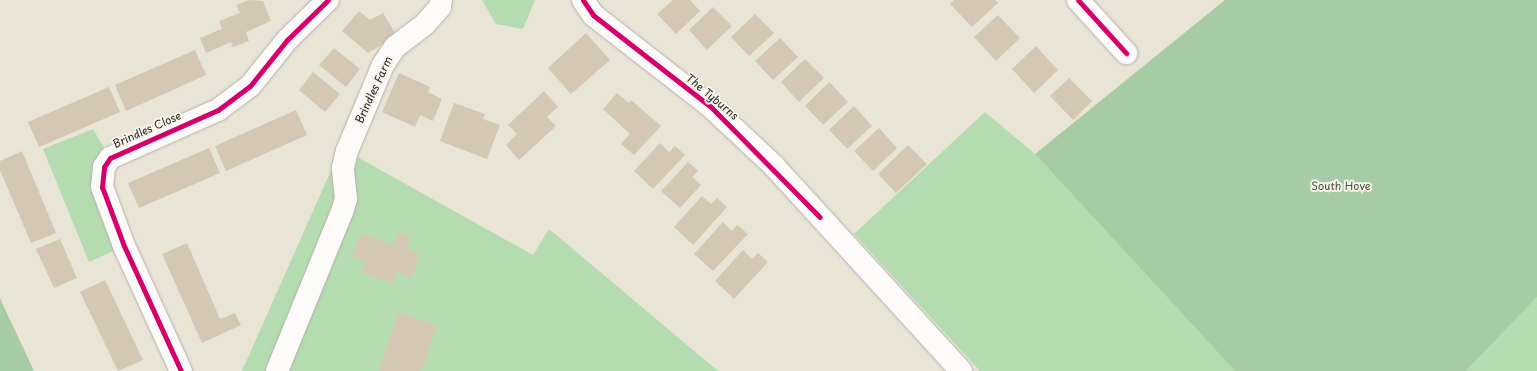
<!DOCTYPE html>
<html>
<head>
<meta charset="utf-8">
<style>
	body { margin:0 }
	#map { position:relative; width:1537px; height:371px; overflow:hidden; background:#e8e4d6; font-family:"Playpen Sans",sans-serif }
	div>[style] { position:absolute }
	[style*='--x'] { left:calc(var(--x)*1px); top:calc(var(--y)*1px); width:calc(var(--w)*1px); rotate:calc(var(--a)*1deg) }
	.green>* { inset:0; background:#b5dcb0 }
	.forest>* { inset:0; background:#a7cba4 }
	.building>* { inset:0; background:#d4c8b5 }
	.roads { filter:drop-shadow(0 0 1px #b3b0a8) drop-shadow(0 0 1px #b3b0a8) }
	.minor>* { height:22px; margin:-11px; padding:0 11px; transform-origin:11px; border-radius:11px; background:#fcfbf9 }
	.cycleway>* { height:5px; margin:-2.5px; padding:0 2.5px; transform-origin:2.5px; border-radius:2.5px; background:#d6006c }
	span { translate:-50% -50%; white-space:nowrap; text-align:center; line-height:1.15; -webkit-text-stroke:4px #f7f3e8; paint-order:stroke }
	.street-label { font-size:11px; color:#2b2b2b }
	.park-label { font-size:11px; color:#435644 }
</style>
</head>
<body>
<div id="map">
	<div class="green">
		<i style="clip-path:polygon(482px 0,535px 0,523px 29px,496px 24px)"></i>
		<i style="clip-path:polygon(985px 112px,1035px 154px,1235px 371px,980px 371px,854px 234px)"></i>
		<i style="clip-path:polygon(93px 129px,110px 158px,104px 167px,124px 246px,89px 262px,43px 149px)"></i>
		<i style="clip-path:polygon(341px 148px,533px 255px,549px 229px,718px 371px,242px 371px)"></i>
		<i style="clip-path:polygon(1537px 297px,1537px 371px,1466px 371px)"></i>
	</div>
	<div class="forest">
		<i style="clip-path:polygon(1225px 0,1537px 0,1537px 297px,1466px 371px,1235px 371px,1035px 154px)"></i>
		<i style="clip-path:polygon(0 298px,3px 305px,34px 371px,0 371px)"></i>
	</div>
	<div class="building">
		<i style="clip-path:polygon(249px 0,263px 1px,271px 21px,246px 32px,249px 41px,233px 47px,231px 42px,206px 53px,200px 38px,222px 29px,219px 21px,240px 13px,236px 5px)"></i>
		<i style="clip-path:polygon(673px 0,690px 0,700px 11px,676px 34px,657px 14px)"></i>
		<i style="clip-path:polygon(954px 0,995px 0,998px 3px,972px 27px,950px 4px)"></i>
		<i style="clip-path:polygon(713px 7px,732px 26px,707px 50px,689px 30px)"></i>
		<i style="clip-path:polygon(359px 11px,370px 20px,383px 13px,397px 36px,368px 53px,342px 31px)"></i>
		<i style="clip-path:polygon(755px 14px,774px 33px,749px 56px,731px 37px)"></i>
		<i style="clip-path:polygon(998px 15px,1020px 38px,996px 61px,974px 37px)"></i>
		<i style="clip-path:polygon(586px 33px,610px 60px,571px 94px,548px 68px)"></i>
		<i style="clip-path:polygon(780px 38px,798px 57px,773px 80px,755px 61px)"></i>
		<i style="clip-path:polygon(1036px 46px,1058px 70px,1034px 93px,1012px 69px)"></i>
		<i style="clip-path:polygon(334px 48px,360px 69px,346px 87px,319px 65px)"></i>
		<i style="clip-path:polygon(195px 50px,206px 75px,126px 111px,115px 85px)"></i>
		<i style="clip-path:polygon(805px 59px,824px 78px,799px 102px,781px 82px)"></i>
		<i style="clip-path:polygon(313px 72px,340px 94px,325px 112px,299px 90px)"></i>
		<i style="clip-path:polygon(399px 73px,430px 87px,428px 92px,442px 99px,433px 121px,420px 115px,415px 127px,382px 112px)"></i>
		<i style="clip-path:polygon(1069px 78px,1092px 101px,1073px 120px,1050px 96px)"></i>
		<i style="clip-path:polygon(829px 82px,848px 102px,823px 125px,805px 106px)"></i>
		<i style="clip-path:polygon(109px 87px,120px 112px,39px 147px,28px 122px)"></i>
		<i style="clip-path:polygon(544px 91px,558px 107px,547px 117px,556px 126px,519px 160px,506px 145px,517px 134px,508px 125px)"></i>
		<i style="clip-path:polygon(617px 93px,629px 103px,631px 100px,661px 126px,634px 155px,621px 144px,630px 134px,603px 109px)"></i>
		<i style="clip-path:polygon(454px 103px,485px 114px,483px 119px,500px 125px,487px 159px,440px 141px)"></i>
		<i style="clip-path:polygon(854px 106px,872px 126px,847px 149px,829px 130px)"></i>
		<i style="clip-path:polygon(296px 110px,307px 135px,226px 171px,215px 146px)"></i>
		<i style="clip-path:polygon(879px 128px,897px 148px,873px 171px,854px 151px)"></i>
		<i style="clip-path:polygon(660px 143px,669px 152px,675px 146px,685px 155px,653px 189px,634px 171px)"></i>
		<i style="clip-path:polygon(908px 145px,927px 164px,896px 193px,878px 174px)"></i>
		<i style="clip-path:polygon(209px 148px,220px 173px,139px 208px,128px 183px)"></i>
		<i style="clip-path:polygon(22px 151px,56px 233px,31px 243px,0 170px,0 161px)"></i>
		<i style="clip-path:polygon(688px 162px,698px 171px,692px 177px,701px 185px,680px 208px,661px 191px)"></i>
		<i style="clip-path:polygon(702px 196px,711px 204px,717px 198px,727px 207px,693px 245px,674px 227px)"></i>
		<i style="clip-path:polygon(723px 222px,732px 231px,737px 225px,748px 234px,713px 271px,694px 254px)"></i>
		<i style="clip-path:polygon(361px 233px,394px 245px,399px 233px,411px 237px,407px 249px,420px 254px,411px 278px,397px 272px,393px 284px,361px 272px,365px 261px,352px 256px)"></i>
		<i style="clip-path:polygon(60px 239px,77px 278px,54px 288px,36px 249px)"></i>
		<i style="clip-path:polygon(187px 243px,220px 319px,235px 313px,241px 325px,202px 343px,162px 254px)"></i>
		<i style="clip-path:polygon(743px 250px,752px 259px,758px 253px,768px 262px,734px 299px,715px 281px)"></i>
		<i style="clip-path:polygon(105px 280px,143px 360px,118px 371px,80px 292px)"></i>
		<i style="clip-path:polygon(398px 312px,437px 325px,422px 371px,379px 371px)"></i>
	</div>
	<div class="roads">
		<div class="minor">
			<i style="--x:583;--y:0;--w:18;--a:56"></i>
			<i style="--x:593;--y:15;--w:148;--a:37.9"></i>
			<i style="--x:710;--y:106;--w:86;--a:43.1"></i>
			<i style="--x:773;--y:165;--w:279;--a:47.6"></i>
			<i style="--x:1078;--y:0;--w:72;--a:47.8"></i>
			<i style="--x:181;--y:371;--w:137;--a:-114.5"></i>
			<i style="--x:124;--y:246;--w:63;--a:-110.4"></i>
			<i style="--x:102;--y:187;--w:20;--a:-84"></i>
			<i style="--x:104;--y:167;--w:11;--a:-56"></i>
			<i style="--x:110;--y:158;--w:118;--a:-24"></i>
			<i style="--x:218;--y:110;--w:40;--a:-37"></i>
			<i style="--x:250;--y:86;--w:59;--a:-51.2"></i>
			<i style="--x:287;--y:40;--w:57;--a:-44.3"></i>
			<i style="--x:277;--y:371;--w:172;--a:-67.8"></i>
			<i style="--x:342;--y:212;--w:14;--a:-73"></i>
			<i style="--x:346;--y:199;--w:31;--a:-96"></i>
			<i style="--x:343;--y:168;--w:17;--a:-77"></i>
			<i style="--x:347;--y:151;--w:93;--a:-67.3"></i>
			<i style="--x:383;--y:65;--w:22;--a:-56"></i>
			<i style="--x:395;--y:47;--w:36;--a:-37"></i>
			<i style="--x:424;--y:25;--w:24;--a:-48"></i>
			<i style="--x:440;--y:7;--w:7;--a:-82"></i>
		</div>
	</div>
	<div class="cycleway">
		<i style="--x:583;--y:0;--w:18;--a:56"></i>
		<i style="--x:593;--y:15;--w:148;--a:37.9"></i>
		<i style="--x:710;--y:106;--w:156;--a:45.3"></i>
		<i style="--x:1078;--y:0;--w:72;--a:47.8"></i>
		<i style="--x:181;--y:371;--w:137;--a:-114.5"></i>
		<i style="--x:124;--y:246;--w:63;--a:-110.4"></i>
		<i style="--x:102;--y:187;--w:20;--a:-84"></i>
		<i style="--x:104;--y:167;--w:11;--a:-56"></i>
		<i style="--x:110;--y:158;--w:118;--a:-24"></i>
		<i style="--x:218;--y:110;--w:40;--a:-37"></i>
		<i style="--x:250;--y:86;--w:59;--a:-51.2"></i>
		<i style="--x:287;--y:40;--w:57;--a:-44.3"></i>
	</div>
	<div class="street-label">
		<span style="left:374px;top:90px;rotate:-65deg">Brindles Farm</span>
		<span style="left:712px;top:97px;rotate:40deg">The Tyburns</span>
		<span style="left:147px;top:130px;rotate:-24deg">Brindles Close</span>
	</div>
	<div class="park-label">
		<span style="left:1341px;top:186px">South Hove</span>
	</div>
</div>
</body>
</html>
